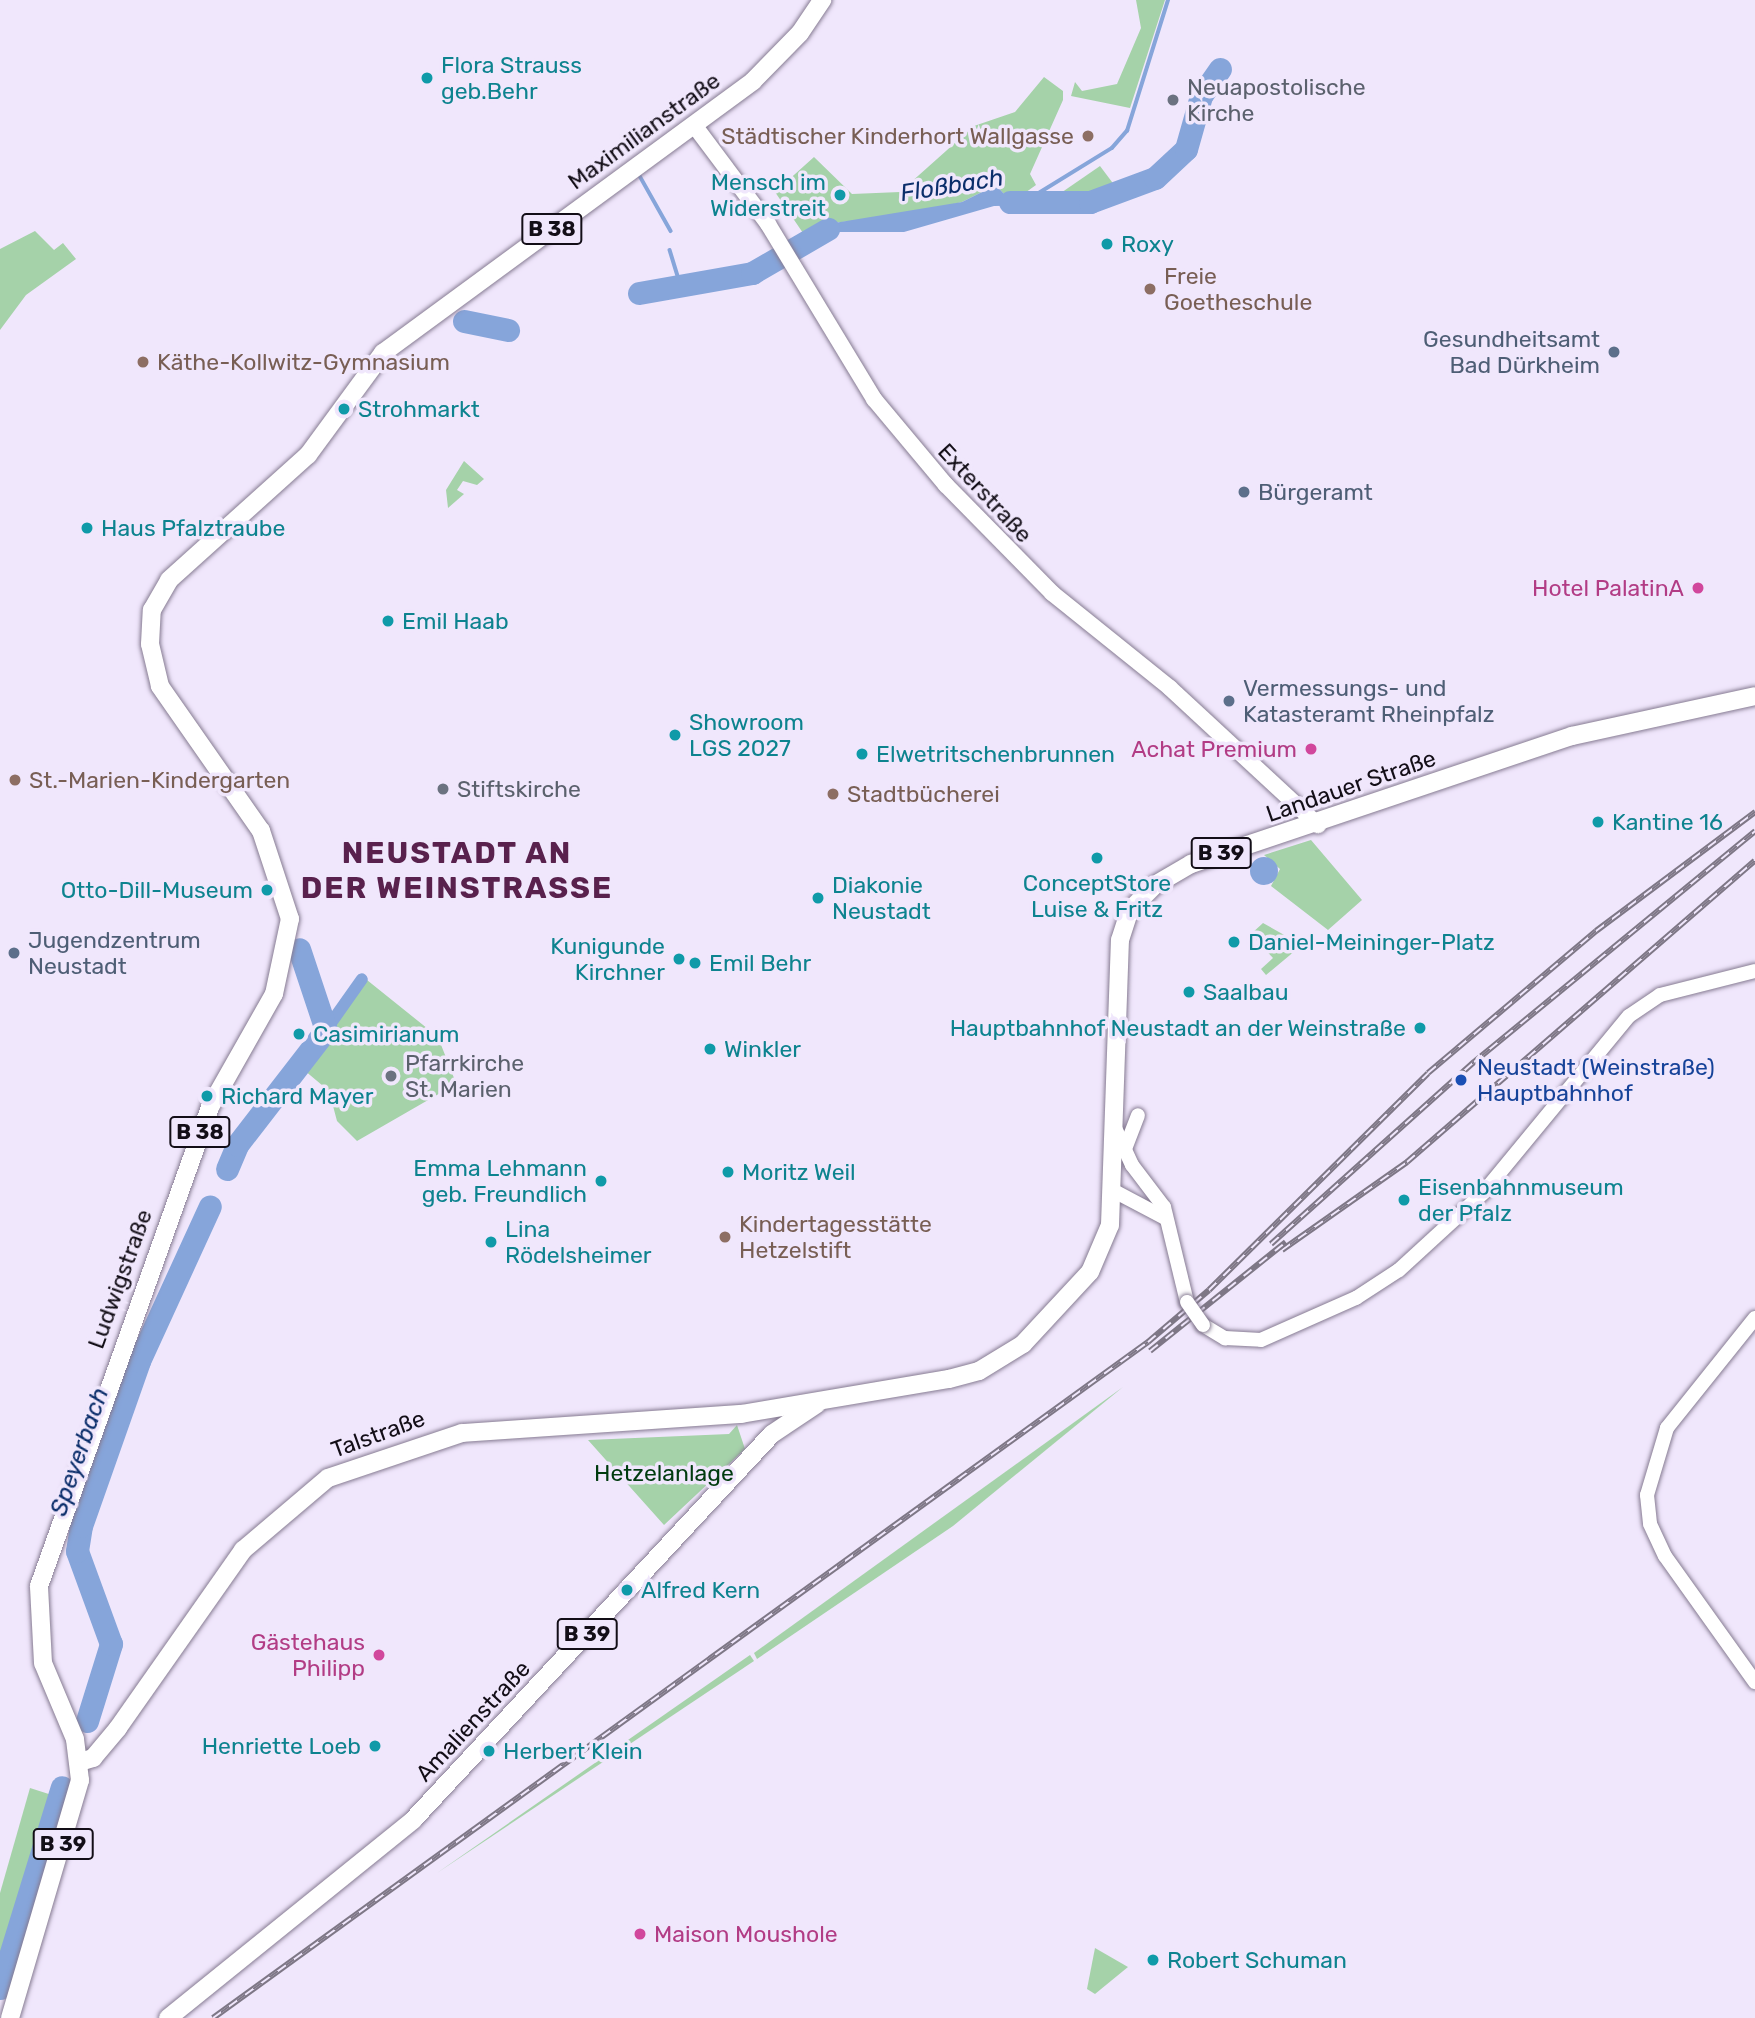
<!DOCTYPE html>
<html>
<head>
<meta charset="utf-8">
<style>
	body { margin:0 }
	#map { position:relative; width:1755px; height:2018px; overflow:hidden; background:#f0e7fc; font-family:Rubik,sans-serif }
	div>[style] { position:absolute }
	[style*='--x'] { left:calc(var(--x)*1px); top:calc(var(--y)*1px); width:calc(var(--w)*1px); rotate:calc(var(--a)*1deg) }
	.green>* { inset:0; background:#a5d2a9 }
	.water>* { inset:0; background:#86a5da }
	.round { border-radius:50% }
	.stream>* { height:3.5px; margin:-1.75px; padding:0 1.75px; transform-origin:1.75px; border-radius:1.75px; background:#86a5da }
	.canal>* { height:12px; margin:-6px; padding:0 6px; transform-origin:6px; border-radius:6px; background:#86a5da }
	.river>* { height:23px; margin:-11.5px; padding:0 11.5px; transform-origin:11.5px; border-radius:11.5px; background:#86a5da }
	.roads { filter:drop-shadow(0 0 2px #867b92) drop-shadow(0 0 2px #867b92) }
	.tertiary>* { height:14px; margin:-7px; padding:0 7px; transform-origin:7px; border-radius:7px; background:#fff }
	.secondary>* { height:16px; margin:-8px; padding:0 8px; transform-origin:8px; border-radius:8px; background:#fff }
	.primary>* { height:18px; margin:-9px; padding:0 9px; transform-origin:9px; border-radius:9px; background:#fff }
	.rail>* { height:6px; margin-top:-3px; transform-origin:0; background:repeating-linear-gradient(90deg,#f0e7fc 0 10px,#7e7786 0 20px); box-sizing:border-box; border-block:2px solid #7e7786 }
	.bridges { filter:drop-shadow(0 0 2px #867b92) drop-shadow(0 0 2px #867b92) }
	.tertiary-bridge>* { height:14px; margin:-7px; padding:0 7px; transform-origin:7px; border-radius:7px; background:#fff }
	.dots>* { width:19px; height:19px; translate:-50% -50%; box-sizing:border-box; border:4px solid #f0e7fc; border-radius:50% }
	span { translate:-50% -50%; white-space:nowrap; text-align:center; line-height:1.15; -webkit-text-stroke:7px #f0e7fc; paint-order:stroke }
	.shield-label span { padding:2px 5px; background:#f0e7fc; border:2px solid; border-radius:5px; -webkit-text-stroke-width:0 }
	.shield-label { font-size:21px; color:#130e17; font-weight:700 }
	.culture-label { font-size:23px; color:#0d838f }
	.left { translate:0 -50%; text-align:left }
	.right { translate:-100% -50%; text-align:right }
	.worship-label { font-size:23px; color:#5b616d }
	.street-label { font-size:23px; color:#130e17 }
	.education-label { font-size:23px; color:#785e54 }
	.service-label { font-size:23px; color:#4e5e75 }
	.hotel-label { font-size:23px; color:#b23c85 }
	.transit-label { font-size:23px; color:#164399 }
	.park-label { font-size:23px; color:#003b0f }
	.water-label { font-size:24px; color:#0b2e6b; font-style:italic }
	.district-label { font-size:30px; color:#59214d; font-weight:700; letter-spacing:2px }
</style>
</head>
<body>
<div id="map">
	<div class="green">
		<i style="clip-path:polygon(1136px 0,1165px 0,1130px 108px,1071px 96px,1075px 82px,1082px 91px,1117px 84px,1141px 28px)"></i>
		<i style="clip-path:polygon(1044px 77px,1063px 91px,1063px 100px,1030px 174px,1036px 185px,1022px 195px,1005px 195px,996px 185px,962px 202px,911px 215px,822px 224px,803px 233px,775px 192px,814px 157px,852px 194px,900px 192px,974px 126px,1015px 112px)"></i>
		<i style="clip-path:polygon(1100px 166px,1118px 190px,1080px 199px,1055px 197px)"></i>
		<i style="clip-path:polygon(35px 231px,54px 250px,63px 243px,76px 259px,26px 295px,0 330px,0 249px)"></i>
		<i style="clip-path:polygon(464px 461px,484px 479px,477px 485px,463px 481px,457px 490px,464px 494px,448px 508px,446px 490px)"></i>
		<i style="clip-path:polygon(1311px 840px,1362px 900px,1328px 930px,1271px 886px,1280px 869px,1264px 855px)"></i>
		<i style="clip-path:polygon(1263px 923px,1302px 945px,1266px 975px,1261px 969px,1273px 958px,1251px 934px)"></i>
		<i style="clip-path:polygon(367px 980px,438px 1037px,454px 1078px,449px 1088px,357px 1141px,337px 1121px,329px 1091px,304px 1070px)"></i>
		<i style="clip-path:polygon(1123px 1387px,953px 1526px,757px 1659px,754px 1653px)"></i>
		<i style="clip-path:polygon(737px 1425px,745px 1449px,664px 1525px,588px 1440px,729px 1434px)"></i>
		<i style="clip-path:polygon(750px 1655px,754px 1661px,437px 1873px)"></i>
		<i style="clip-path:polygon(30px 1788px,55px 1796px,0 1973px,0 1893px)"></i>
		<i style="clip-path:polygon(1095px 1948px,1128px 1967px,1095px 1994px,1087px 1989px)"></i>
	</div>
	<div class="water">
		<i style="clip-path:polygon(996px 185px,1005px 195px,1041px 196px,1041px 205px,994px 206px,904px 232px,832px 232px,803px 244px,798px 237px,822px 225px,962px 202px)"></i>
		<i class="round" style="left:1250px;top:857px;width:28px;height:28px"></i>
	</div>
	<div class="stream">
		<i style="--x:640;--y:176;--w:63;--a:60.6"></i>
		<i style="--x:1029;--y:199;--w:97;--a:-31.6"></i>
		<i style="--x:1112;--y:148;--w:23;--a:-49"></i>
		<i style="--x:1127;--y:131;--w:137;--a:-72.6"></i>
		<i style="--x:670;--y:250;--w:38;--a:73"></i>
		<i style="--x:492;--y:327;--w:3;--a:-18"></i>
	</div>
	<div class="canal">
		<i style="--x:326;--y:1030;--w:62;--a:-54.8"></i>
	</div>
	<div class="river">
		<i style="--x:1010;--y:202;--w:80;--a:0"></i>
		<i style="--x:1090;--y:202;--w:69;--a:-20.3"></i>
		<i style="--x:1155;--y:178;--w:42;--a:-43.1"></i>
		<i style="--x:1186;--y:149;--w:55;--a:-74.2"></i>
		<i style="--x:1201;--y:96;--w:33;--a:-55"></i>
		<i style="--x:639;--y:293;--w:115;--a:-10"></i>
		<i style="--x:752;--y:273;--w:88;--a:-30.1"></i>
		<i style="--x:464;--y:321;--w:45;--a:11.6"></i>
		<i style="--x:227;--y:1169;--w:26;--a:-67"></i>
		<i style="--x:237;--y:1145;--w:145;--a:-52.3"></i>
		<i style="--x:326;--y:1030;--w:85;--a:-108.4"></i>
		<i style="--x:87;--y:1721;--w:81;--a:-72.7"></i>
		<i style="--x:111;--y:1644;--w:99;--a:-110.1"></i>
		<i style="--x:77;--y:1551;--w:25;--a:-81"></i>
		<i style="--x:81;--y:1526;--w:175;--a:-70.6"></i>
		<i style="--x:139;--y:1361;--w:170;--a:-65.4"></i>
		<i style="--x:0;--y:1988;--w:210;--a:-72.9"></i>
	</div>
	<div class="roads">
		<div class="tertiary">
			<i style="--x:1115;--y:1128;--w:41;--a:65.3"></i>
			<i style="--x:1132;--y:1165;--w:53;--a:52.7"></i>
			<i style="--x:1164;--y:1207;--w:98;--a:76.4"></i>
			<i style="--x:1125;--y:1149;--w:36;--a:-69"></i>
			<i style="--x:1114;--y:1191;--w:58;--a:27.9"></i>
			<i style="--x:1755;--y:1318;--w:141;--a:128.7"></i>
			<i style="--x:1667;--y:1428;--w:70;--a:106.6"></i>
			<i style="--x:1647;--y:1495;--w:29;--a:84"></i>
			<i style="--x:1650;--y:1524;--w:35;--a:65"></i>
			<i style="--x:1665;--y:1556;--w:155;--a:54.5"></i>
			<i style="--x:1203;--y:1325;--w:26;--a:31"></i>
			<i style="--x:1225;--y:1338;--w:36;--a:3"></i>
			<i style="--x:1261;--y:1340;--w:104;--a:-23.9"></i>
			<i style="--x:1356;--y:1298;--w:51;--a:-33.1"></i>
			<i style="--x:1399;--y:1270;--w:114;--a:-42.5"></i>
			<i style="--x:1483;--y:1193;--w:229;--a:-50.5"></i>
			<i style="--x:1629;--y:1016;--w:37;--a:-34"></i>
			<i style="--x:1660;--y:995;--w:98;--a:-14.2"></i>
		</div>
		<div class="secondary">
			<i style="--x:694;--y:125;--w:124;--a:53.2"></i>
			<i style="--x:768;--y:224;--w:205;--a:58.8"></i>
			<i style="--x:874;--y:399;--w:112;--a:50.1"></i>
			<i style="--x:946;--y:485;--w:151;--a:45.5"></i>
			<i style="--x:1052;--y:593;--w:151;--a:38.8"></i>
			<i style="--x:1170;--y:688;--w:202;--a:42.8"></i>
		</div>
		<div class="primary">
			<i style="--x:80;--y:1762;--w:14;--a:-17"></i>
			<i style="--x:93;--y:1758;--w:39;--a:-50"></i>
			<i style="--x:118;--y:1728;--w:218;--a:-54.9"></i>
			<i style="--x:243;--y:1550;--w:111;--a:-40.3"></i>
			<i style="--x:328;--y:1478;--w:141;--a:-18.6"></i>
			<i style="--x:462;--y:1433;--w:280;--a:-3.9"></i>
			<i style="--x:741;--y:1414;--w:211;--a:-9.6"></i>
			<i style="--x:949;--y:1379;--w:31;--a:-15"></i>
			<i style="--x:979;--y:1371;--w:52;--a:-31.5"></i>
			<i style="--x:1023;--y:1344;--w:98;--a:-47.1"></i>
			<i style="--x:1090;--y:1272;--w:51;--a:-66.9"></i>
			<i style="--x:1110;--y:1225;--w:285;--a:-88"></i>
			<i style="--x:1120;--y:940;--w:32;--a:-72"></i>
			<i style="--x:1130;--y:910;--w:35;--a:-45"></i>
			<i style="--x:1155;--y:885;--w:42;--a:-30.3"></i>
			<i style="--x:1191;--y:864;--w:402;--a:-18.6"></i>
			<i style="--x:1572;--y:736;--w:187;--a:-12.3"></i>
			<i style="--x:10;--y:2018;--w:248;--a:-73.6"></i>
			<i style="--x:80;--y:1780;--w:41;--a:-97"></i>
			<i style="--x:75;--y:1739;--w:82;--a:-112.8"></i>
			<i style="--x:43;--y:1663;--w:77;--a:-93"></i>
			<i style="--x:39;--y:1586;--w:509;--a:-70.35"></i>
			<i style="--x:210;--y:1107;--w:130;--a:-60.5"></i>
			<i style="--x:274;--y:994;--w:77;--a:-78"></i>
			<i style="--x:290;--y:919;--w:93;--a:-108.2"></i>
			<i style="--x:261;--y:831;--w:177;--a:-124.9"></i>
			<i style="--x:160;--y:686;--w:43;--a:-103.4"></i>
			<i style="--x:150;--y:644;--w:34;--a:-87"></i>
			<i style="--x:152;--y:610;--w:34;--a:-60"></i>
			<i style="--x:169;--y:580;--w:187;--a:-42"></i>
			<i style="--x:308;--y:455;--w:127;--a:-53.7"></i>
			<i style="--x:383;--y:353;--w:459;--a:-36.3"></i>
			<i style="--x:753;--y:81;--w:67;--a:-45.6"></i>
			<i style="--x:800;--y:33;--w:40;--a:-56"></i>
			<i style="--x:168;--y:2018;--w:315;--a:-38.9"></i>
			<i style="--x:413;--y:1820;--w:527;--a:-47.08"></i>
			<i style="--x:772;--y:1434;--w:54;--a:-33.7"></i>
		</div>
	</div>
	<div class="rail">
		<i style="--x:1271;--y:1244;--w:273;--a:-41.9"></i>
		<i style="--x:1474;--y:1062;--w:364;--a:-39.4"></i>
		<i style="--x:1282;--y:1250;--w:153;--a:-35.1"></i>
		<i style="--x:1407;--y:1162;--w:460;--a:-40.9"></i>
		<i style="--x:1150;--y:1351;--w:174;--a:-38.7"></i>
		<i style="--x:213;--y:2018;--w:1154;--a:-35.87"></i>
		<i style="--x:1148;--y:1342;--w:80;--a:-40.4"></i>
		<i style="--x:1209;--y:1290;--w:308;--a:-44.7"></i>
		<i style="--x:1428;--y:1073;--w:220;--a:-40.2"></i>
		<i style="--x:1596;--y:931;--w:199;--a:-36.8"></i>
	</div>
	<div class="bridges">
		<div class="tertiary-bridge">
			<i style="--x:1187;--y:1302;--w:28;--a:55"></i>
		</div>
	</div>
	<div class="dots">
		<i style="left:427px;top:78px;background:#0f9aa8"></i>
		<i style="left:1173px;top:100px;background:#6b7280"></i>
		<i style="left:1088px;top:136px;background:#8d6e63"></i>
		<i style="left:840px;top:195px;background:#0f9aa8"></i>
		<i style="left:1107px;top:244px;background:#0f9aa8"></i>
		<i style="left:1150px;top:289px;background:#8d6e63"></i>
		<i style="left:1614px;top:352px;background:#5c6f8a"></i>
		<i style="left:143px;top:362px;background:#8d6e63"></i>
		<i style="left:344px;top:409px;background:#0f9aa8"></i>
		<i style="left:1244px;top:492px;background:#5c6f8a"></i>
		<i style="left:87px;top:528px;background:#0f9aa8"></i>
		<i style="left:1698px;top:588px;background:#d1479c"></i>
		<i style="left:388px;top:621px;background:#0f9aa8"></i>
		<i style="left:1229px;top:701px;background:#5c6f8a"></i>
		<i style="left:675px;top:735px;background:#0f9aa8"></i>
		<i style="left:1311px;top:749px;background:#d1479c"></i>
		<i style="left:862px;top:754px;background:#0f9aa8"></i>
		<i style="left:15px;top:780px;background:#8d6e63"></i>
		<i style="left:443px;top:789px;background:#6b7280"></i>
		<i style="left:833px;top:794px;background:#8d6e63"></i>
		<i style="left:1598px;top:822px;background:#0f9aa8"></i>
		<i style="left:1097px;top:858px;background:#0f9aa8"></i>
		<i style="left:267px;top:890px;background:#0f9aa8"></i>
		<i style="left:818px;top:898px;background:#0f9aa8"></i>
		<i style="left:1234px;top:942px;background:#0f9aa8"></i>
		<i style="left:14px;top:953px;background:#5c6f8a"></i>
		<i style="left:679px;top:959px;background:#0f9aa8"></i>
		<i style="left:695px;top:963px;background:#0f9aa8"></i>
		<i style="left:1189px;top:992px;background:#0f9aa8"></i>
		<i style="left:1420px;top:1028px;background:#0f9aa8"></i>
		<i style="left:299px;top:1034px;background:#0f9aa8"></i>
		<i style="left:710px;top:1049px;background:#0f9aa8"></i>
		<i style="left:391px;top:1076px;background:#6b7280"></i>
		<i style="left:1461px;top:1080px;background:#1a4fb4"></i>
		<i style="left:207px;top:1096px;background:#0f9aa8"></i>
		<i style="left:728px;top:1172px;background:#0f9aa8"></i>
		<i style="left:601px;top:1181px;background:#0f9aa8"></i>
		<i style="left:1404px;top:1200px;background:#0f9aa8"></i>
		<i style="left:725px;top:1237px;background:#8d6e63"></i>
		<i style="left:491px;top:1242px;background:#0f9aa8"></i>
		<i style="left:627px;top:1590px;background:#0f9aa8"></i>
		<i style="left:379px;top:1655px;background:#d1479c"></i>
		<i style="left:375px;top:1746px;background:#0f9aa8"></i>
		<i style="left:489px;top:1751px;background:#0f9aa8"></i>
		<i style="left:640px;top:1934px;background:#d1479c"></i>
		<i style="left:1153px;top:1960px;background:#0f9aa8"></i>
	</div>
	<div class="shield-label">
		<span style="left:552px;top:229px">B 38</span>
		<span style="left:1221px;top:853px">B 39</span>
		<span style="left:200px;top:1132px">B 38</span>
		<span style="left:587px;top:1634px">B 39</span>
		<span style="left:63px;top:1844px">B 39</span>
	</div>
	<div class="culture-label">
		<span class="left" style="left:441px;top:78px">Flora Strauss<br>geb.Behr</span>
		<span class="right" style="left:826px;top:195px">Mensch im<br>Widerstreit</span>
		<span class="left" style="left:1121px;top:244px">Roxy</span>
		<span class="left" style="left:358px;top:409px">Strohmarkt</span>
		<span class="left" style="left:101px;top:528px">Haus Pfalztraube</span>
		<span class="left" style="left:402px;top:621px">Emil Haab</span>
		<span class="left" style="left:689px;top:735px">Showroom<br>LGS 2027</span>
		<span class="left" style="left:876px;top:754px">Elwetritschenbrunnen</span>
		<span class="left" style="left:1612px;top:822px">Kantine 16</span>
		<span style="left:1097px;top:896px">ConceptStore<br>Luise &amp; Fritz</span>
		<span class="left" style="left:832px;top:898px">Diakonie<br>Neustadt</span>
		<span class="right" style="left:253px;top:890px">Otto-Dill-Museum</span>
		<span class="left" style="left:1248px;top:942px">Daniel-Meininger-Platz</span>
		<span class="right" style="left:665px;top:959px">Kunigunde<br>Kirchner</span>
		<span class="left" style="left:709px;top:963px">Emil Behr</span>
		<span class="left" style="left:1203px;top:992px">Saalbau</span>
		<span class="right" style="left:1406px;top:1028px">Hauptbahnhof Neustadt an der Weinstraße</span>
		<span class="left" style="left:313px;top:1034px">Casimirianum</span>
		<span class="left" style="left:724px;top:1049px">Winkler</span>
		<span class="left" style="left:221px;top:1096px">Richard Mayer</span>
		<span class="right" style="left:587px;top:1181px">Emma Lehmann<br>geb. Freundlich</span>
		<span class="left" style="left:742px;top:1172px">Moritz Weil</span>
		<span class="left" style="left:1418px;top:1200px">Eisenbahnmuseum<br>der Pfalz</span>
		<span class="left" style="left:505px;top:1242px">Lina<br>Rödelsheimer</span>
		<span class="left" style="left:641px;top:1590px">Alfred Kern</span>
		<span class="right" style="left:361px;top:1746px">Henriette Loeb</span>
		<span class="left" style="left:503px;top:1751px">Herbert Klein</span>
		<span class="left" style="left:1167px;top:1960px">Robert Schuman</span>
	</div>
	<div class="worship-label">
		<span class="left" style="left:1187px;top:100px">Neuapostolische<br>Kirche</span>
		<span class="left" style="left:457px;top:789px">Stiftskirche</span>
		<span class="left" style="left:405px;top:1076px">Pfarrkirche<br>St. Marien</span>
	</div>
	<div class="street-label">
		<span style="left:644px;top:131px;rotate:-36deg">Maximilianstraße</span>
		<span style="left:985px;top:493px;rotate:47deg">Exterstraße</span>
		<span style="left:1351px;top:786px;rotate:-19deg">Landauer Straße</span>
		<span style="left:120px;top:1279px;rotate:-70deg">Ludwigstraße</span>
		<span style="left:378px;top:1434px;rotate:-20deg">Talstraße</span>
		<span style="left:473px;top:1721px;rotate:-47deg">Amalienstraße</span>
	</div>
	<div class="education-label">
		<span class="right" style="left:1074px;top:136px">Städtischer Kinderhort Wallgasse</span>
		<span class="left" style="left:1164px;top:289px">Freie<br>Goetheschule</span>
		<span class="left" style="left:157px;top:362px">Käthe-Kollwitz-Gymnasium</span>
		<span class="left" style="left:29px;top:780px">St.-Marien-Kindergarten</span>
		<span class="left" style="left:847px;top:794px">Stadtbücherei</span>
		<span class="left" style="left:739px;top:1237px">Kindertagesstätte<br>Hetzelstift</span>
	</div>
	<div class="service-label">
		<span class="right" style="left:1600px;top:352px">Gesundheitsamt<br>Bad Dürkheim</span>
		<span class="left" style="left:1258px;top:492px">Bürgeramt</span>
		<span class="left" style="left:1243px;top:701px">Vermessungs- und<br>Katasteramt Rheinpfalz</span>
		<span class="left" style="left:28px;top:953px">Jugendzentrum<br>Neustadt</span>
	</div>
	<div class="hotel-label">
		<span class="right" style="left:1684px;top:588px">Hotel PalatinA</span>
		<span class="right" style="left:1297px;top:749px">Achat Premium</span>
		<span class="right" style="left:365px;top:1655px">Gästehaus<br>Philipp</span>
		<span class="left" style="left:654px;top:1934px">Maison Moushole</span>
	</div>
	<div class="transit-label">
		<span class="left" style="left:1477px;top:1080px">Neustadt (Weinstraße)<br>Hauptbahnhof</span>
	</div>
	<div class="park-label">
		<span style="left:664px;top:1473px">Hetzelanlage</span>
	</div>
	<div class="water-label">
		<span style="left:952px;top:186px;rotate:-9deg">Floßbach</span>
		<span style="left:80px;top:1452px;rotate:-71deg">Speyerbach</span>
	</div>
	<div class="district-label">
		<span style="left:457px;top:870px">NEUSTADT AN<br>DER WEINSTRASSE</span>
	</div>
</div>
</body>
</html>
